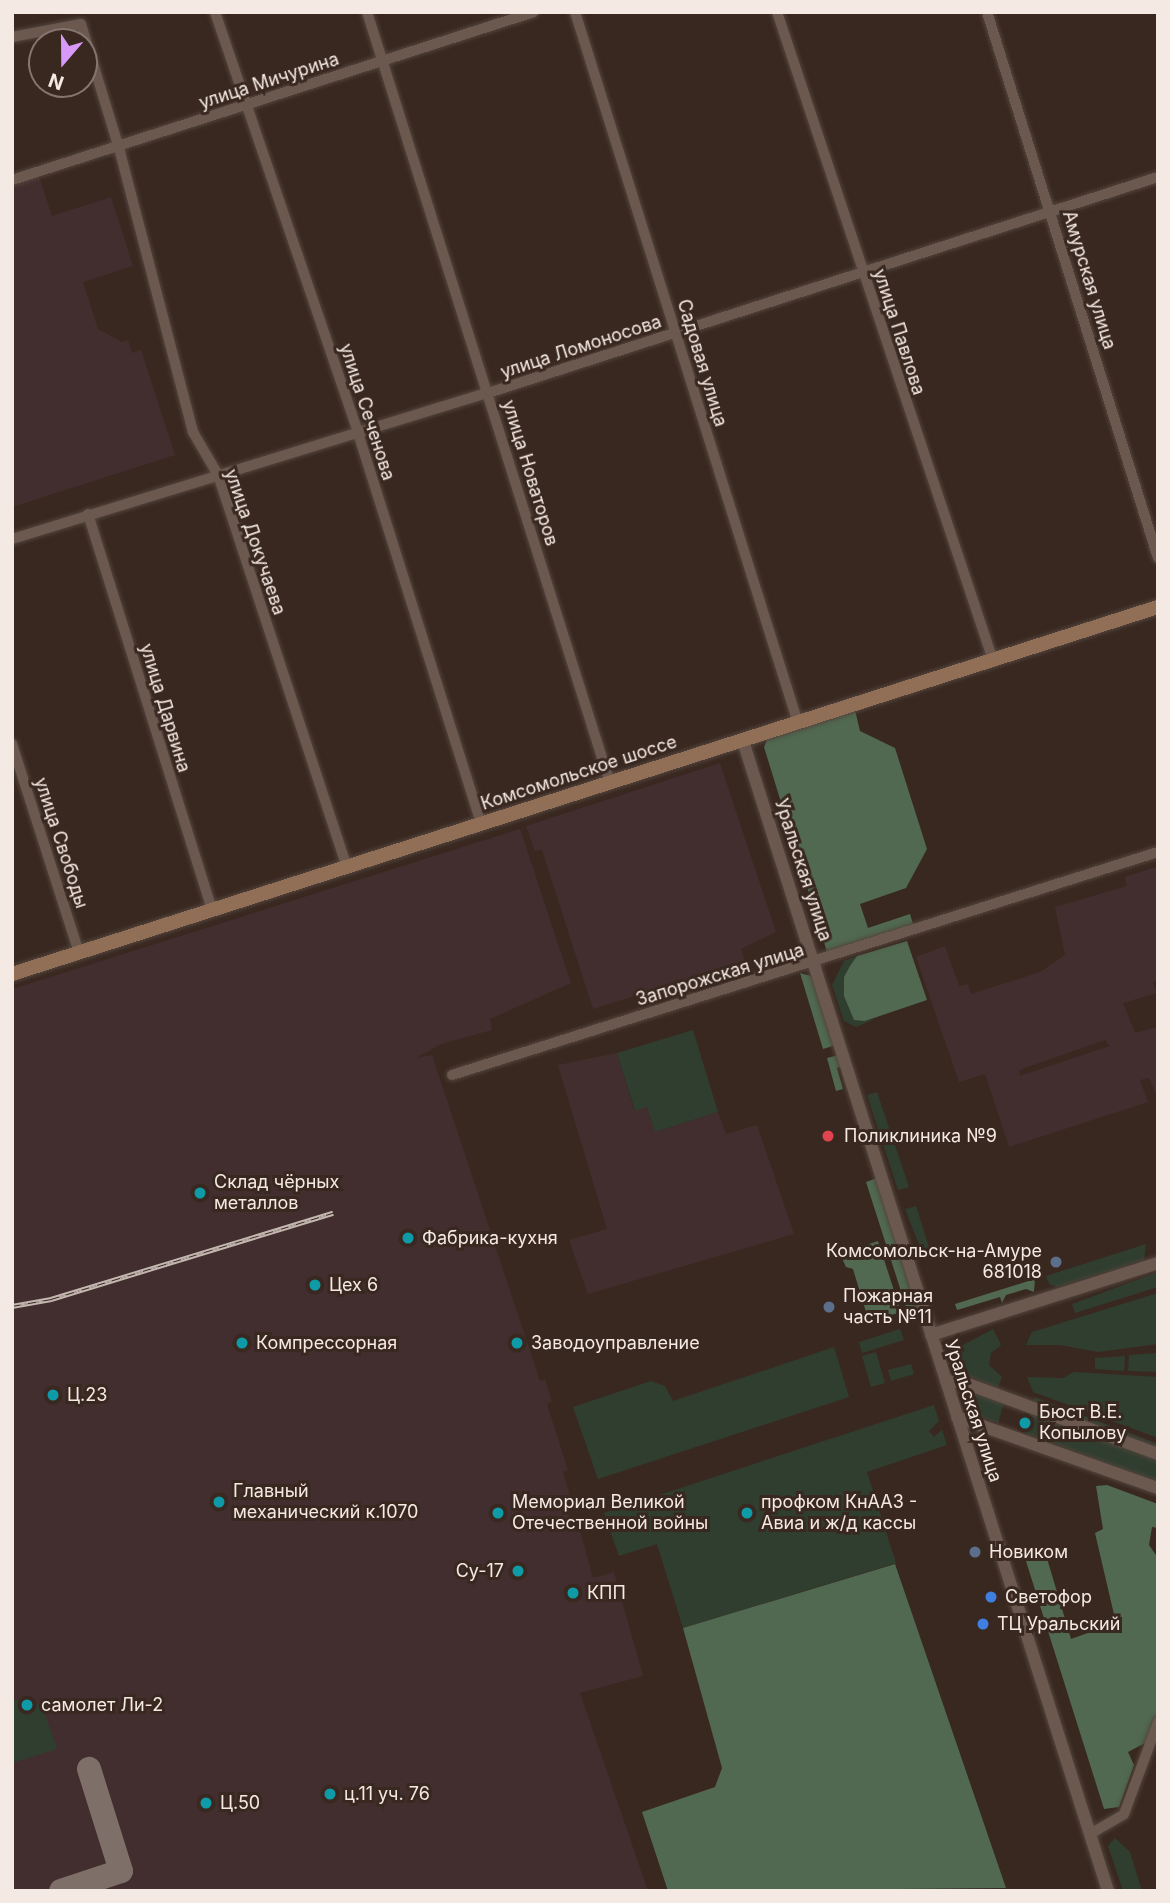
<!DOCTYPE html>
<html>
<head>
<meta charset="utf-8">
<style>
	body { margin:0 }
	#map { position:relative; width:1170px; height:1903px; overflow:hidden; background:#392820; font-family:Inter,sans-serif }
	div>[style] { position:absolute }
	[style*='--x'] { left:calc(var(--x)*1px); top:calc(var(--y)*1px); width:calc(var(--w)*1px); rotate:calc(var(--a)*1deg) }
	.industrial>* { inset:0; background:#422e2e }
	.green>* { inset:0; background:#303e30 }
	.forest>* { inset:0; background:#506950 }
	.taxiway>* { height:24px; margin:-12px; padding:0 12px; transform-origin:12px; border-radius:12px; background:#7e7068 }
	.roads { filter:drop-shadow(0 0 2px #52453d) drop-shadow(0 0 2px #52453d) }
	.minor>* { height:10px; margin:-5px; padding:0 5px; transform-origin:5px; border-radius:5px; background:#6b584f }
	.tertiary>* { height:12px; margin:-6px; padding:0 6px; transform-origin:6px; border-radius:6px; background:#6b584f }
	.secondary>* { height:14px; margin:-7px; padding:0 7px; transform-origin:7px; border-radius:7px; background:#916e56 }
	.rail>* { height:5px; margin-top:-2.5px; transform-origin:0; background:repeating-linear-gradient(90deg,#392820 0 8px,#c3b7b0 0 16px); box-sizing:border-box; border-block:2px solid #c3b7b0 }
	.dots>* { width:19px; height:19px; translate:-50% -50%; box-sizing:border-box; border:4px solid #392820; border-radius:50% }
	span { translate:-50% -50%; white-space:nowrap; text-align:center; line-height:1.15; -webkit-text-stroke:6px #392820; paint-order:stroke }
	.street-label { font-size:18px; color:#f4e9e3 }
	.poi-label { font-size:18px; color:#f4e9e3 }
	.left { translate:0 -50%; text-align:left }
	.right { translate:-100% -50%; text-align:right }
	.frame { position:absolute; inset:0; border:14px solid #f4e9e3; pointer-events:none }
	.north { position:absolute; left:28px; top:28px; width:70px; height:70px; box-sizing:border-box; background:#392820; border:2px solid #84756e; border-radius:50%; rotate:200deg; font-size:19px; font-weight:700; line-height:28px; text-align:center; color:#f4e9e3 }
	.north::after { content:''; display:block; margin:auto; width:24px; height:32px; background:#d89af8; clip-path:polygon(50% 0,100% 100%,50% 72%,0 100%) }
</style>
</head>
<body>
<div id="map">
	<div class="industrial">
		<i style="clip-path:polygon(38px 173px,52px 216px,111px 197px,133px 266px,83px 282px,98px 329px,122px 342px,128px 340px,132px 353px,141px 350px,175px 455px,12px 507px,12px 181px)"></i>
		<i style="clip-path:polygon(720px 763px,776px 932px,741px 949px,745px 961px,593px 1009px,542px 850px,535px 851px,526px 826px)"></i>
		<i style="clip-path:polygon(520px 829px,571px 983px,490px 1019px,492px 1030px,441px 1044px,416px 1058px,432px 1055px,540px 1381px,545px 1380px,552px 1401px,547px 1404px,568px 1470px,563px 1472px,572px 1502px,565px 1504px,572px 1524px,578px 1523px,593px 1578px,614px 1572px,643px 1676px,580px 1693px,648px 1891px,12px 1891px,12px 989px)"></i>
		<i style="clip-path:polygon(evenodd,1158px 866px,1158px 980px,1153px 982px,1157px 993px,1123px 1003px,1135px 1033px,1158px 1027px,1158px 1099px,1149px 1078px,1140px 1080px,1148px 1102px,1009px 1147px,985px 1074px,959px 1082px,916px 957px,945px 946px,959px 986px,968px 984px,971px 994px,1040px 972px,1065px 955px,1055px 907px,1127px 886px,1125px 877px,1158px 866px,1105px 1040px,1110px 1046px,1020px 1076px,1019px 1070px,1105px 1040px)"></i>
		<i style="clip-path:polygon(617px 1053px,634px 1110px,647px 1107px,655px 1132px,718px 1112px,726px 1134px,757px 1125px,794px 1234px,588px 1294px,569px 1240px,607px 1229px,558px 1065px)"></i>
	</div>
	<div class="green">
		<i style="clip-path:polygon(857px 956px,844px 977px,865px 1021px,875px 1019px,856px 1027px,844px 1021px,832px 985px,844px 961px)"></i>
		<i style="clip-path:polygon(693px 1030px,718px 1112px,655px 1132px,647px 1107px,635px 1111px,617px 1053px)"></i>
		<i style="clip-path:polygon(877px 1092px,909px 1187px,898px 1190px,867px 1095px)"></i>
		<i style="clip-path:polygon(916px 1206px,930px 1250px,922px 1252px,905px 1209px)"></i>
		<i style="clip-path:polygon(1146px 1244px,1144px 1260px,1058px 1287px,1049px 1284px,1046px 1276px)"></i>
		<i style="clip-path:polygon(1158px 1272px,1158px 1287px,1075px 1313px,1072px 1304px)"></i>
		<i style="clip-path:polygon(1158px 1293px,1158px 1344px,1098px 1352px,1060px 1345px,1026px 1345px,1032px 1332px)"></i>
		<i style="clip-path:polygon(900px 1329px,904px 1340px,862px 1353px,859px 1342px)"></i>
		<i style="clip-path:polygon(993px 1329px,1001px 1345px,991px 1353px,989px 1365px,1002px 1377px,998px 1388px,957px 1371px,951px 1359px,954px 1350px)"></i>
		<i style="clip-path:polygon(834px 1347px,849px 1397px,598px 1479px,573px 1407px,651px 1381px,665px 1386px,673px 1401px)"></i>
		<i style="clip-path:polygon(876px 1352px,885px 1383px,871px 1387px,862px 1356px)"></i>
		<i style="clip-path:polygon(1158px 1353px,1158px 1372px,1128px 1371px,1129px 1355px)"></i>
		<i style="clip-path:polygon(1125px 1356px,1124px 1371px,1095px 1369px,1095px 1358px)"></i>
		<i style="clip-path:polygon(911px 1364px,914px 1374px,891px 1381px,888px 1370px)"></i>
		<i style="clip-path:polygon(1074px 1372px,1158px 1377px,1158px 1438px,1033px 1392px,1027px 1377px,1063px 1378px)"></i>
		<i style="clip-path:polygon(967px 1389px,1004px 1403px,998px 1423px,969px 1412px,961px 1391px)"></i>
		<i style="clip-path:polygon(1035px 1397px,1158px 1444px,1158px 1448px,1033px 1402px)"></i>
		<i style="clip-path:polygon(934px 1405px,939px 1421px,929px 1431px,934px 1437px,942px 1430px,947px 1445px,867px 1472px,896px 1563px,683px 1628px,657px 1544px,619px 1556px,604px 1513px)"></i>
		<i style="clip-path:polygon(1029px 1413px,1158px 1460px,1158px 1482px,1022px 1432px)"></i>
		<i style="clip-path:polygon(21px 1699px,42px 1706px,57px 1749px,12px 1763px,12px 1701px)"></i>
		<i style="clip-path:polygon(1115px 1838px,1130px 1852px,1142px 1891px,1123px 1891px,1108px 1846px)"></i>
	</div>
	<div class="forest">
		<i style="clip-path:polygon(855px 710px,860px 731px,895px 748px,927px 849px,906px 888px,860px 904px,868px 928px,910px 914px,914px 927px,828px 955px,764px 747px,768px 737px)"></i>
		<i style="clip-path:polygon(907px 941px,927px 1000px,865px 1021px,854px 1020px,844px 996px,844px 977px,850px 966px,857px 956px)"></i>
		<i style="clip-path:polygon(800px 973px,811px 976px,836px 1045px,823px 1049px)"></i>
		<i style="clip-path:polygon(839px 1055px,843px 1065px,837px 1068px,843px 1089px,836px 1091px,827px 1058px)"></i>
		<i style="clip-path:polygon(877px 1178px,918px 1306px,907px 1310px,866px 1182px)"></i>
		<i style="clip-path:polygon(878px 1241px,901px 1312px,869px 1322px,853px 1269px,846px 1267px,840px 1254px)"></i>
		<i style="clip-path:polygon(1035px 1279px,1034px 1292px,1026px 1289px,1006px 1295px,1002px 1303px,1000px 1297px,957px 1310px,955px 1304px)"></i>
		<i style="clip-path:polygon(1107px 1485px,1158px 1504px,1158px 1528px,1152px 1527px,1149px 1545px,1158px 1558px,1158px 1712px,1147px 1742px,1128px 1752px,1134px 1765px,1119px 1807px,1104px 1809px,1025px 1558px,1043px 1545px,1071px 1639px,1116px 1623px,1095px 1533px,1103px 1529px,1096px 1486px)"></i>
		<i style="clip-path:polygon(895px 1564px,1006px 1888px,668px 1891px,642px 1812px,715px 1787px,722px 1768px,683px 1628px)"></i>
	</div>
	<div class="taxiway">
		<i style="--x:61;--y:1891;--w:63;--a:-18.4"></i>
		<i style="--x:121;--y:1871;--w:107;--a:-107.4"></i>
	</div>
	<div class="roads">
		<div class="minor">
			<i style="--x:215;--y:12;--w:445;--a:71.2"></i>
			<i style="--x:358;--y:433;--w:410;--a:72.5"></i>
			<i style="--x:367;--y:12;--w:808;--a:72.51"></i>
			<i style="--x:575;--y:12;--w:745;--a:72.59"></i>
			<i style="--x:777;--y:12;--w:683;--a:71.57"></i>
			<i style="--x:987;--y:12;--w:572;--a:72.61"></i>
			<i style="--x:12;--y:37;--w:70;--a:-10.7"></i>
			<i style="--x:81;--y:24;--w:130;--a:73"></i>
			<i style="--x:119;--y:148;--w:293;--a:75.4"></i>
			<i style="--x:193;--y:432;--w:50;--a:59.8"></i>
			<i style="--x:218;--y:475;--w:413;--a:71.8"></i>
			<i style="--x:12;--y:180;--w:548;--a:-17.84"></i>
			<i style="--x:88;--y:514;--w:415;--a:72.6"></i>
			<i style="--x:12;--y:539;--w:498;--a:-17.1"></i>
			<i style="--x:488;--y:393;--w:704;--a:-17.87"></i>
			<i style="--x:12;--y:744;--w:219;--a:72.2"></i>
			<i style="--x:452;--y:1075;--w:740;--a:-17.53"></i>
			<i style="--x:1090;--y:1834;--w:39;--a:-30"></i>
			<i style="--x:1124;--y:1814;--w:98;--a:-69.7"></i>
		</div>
		<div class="tertiary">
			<i style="--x:743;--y:741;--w:1207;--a:72.39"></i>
			<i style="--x:931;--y:1335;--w:238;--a:-17.6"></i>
			<i style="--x:946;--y:1381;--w:19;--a:6"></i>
			<i style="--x:965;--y:1383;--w:206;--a:20.2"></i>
			<i style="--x:957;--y:1417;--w:213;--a:19.5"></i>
		</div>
		<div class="secondary">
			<i style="--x:12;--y:974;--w:1203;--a:-17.76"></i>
		</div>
	</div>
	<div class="rail">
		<i style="--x:12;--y:1306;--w:40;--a:-10"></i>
		<i style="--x:51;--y:1299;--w:295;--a:-17"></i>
	</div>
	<div class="dots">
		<i style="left:828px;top:1136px;background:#e0444e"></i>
		<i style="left:200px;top:1193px;background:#0f9aa8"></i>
		<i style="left:408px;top:1238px;background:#0f9aa8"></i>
		<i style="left:1056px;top:1262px;background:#5c6f8a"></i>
		<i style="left:315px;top:1285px;background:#0f9aa8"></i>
		<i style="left:829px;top:1307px;background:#5c6f8a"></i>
		<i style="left:242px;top:1343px;background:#0f9aa8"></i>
		<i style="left:517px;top:1343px;background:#0f9aa8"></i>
		<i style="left:53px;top:1395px;background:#0f9aa8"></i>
		<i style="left:1025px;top:1423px;background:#0f9aa8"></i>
		<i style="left:219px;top:1502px;background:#0f9aa8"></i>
		<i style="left:498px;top:1513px;background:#0f9aa8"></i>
		<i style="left:747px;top:1513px;background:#0f9aa8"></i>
		<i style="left:975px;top:1552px;background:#5c6f8a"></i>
		<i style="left:518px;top:1571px;background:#0f9aa8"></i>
		<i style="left:573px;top:1593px;background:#0f9aa8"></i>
		<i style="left:991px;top:1597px;background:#3f7fe0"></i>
		<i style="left:983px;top:1624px;background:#3f7fe0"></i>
		<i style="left:27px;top:1705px;background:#0f9aa8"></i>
		<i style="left:330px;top:1794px;background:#0f9aa8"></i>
		<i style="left:206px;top:1803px;background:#0f9aa8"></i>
	</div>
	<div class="street-label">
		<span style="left:269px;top:81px;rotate:-18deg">улица Мичурина</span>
		<span style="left:1089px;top:280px;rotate:73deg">Амурская улица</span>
		<span style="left:899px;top:332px;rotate:72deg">улица Павлова</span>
		<span style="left:581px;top:347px;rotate:-18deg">улица Ломоносова</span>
		<span style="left:702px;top:363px;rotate:73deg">Садовая улица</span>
		<span style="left:367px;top:412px;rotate:72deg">улица Сеченова</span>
		<span style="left:530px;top:473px;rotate:73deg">улица Новаторов</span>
		<span style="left:255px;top:542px;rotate:71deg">улица Докучаева</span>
		<span style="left:165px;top:708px;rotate:73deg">улица Дарвина</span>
		<span style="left:579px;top:773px;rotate:-18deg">Комсомольское шоссе</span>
		<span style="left:61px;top:843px;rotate:72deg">улица Свободы</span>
		<span style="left:803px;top:870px;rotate:72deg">Уральская улица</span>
		<span style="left:720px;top:975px;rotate:-17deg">Запорожская улица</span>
		<span style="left:973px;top:1411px;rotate:72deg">Уральская улица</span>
	</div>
	<div class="poi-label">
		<span class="left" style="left:844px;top:1136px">Поликлиника №9</span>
		<span class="left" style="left:214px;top:1193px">Склад чёрных<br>металлов</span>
		<span class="left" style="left:422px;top:1238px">Фабрика-кухня</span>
		<span class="right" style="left:1042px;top:1262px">Комсомольск-на-Амуре<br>681018</span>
		<span class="left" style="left:329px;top:1285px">Цех 6</span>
		<span class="left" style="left:843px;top:1307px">Пожарная<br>часть №11</span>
		<span class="left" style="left:256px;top:1343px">Компрессорная</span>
		<span class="left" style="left:531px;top:1343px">Заводоуправление</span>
		<span class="left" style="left:67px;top:1395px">Ц.23</span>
		<span class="left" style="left:1039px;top:1423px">Бюст В.Е.<br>Копылову</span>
		<span class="left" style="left:233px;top:1502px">Главный<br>механический к.1070</span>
		<span class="left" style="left:512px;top:1513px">Мемориал Великой<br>Отечественной войны</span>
		<span class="left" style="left:761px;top:1513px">профком КнААЗ -<br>Авиа и ж/д кассы</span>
		<span class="left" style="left:989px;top:1552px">Новиком</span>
		<span class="right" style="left:504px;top:1571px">Су-17</span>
		<span class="left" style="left:587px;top:1593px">КПП</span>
		<span class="left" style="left:1005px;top:1597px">Светофор</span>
		<span class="left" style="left:997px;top:1624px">ТЦ Уральский</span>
		<span class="left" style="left:41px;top:1705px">самолет Ли-2</span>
		<span class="left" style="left:344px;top:1794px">ц.11 уч. 76</span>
		<span class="left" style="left:220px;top:1803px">Ц.50</span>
	</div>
	<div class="frame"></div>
	<div class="north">N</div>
</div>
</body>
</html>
